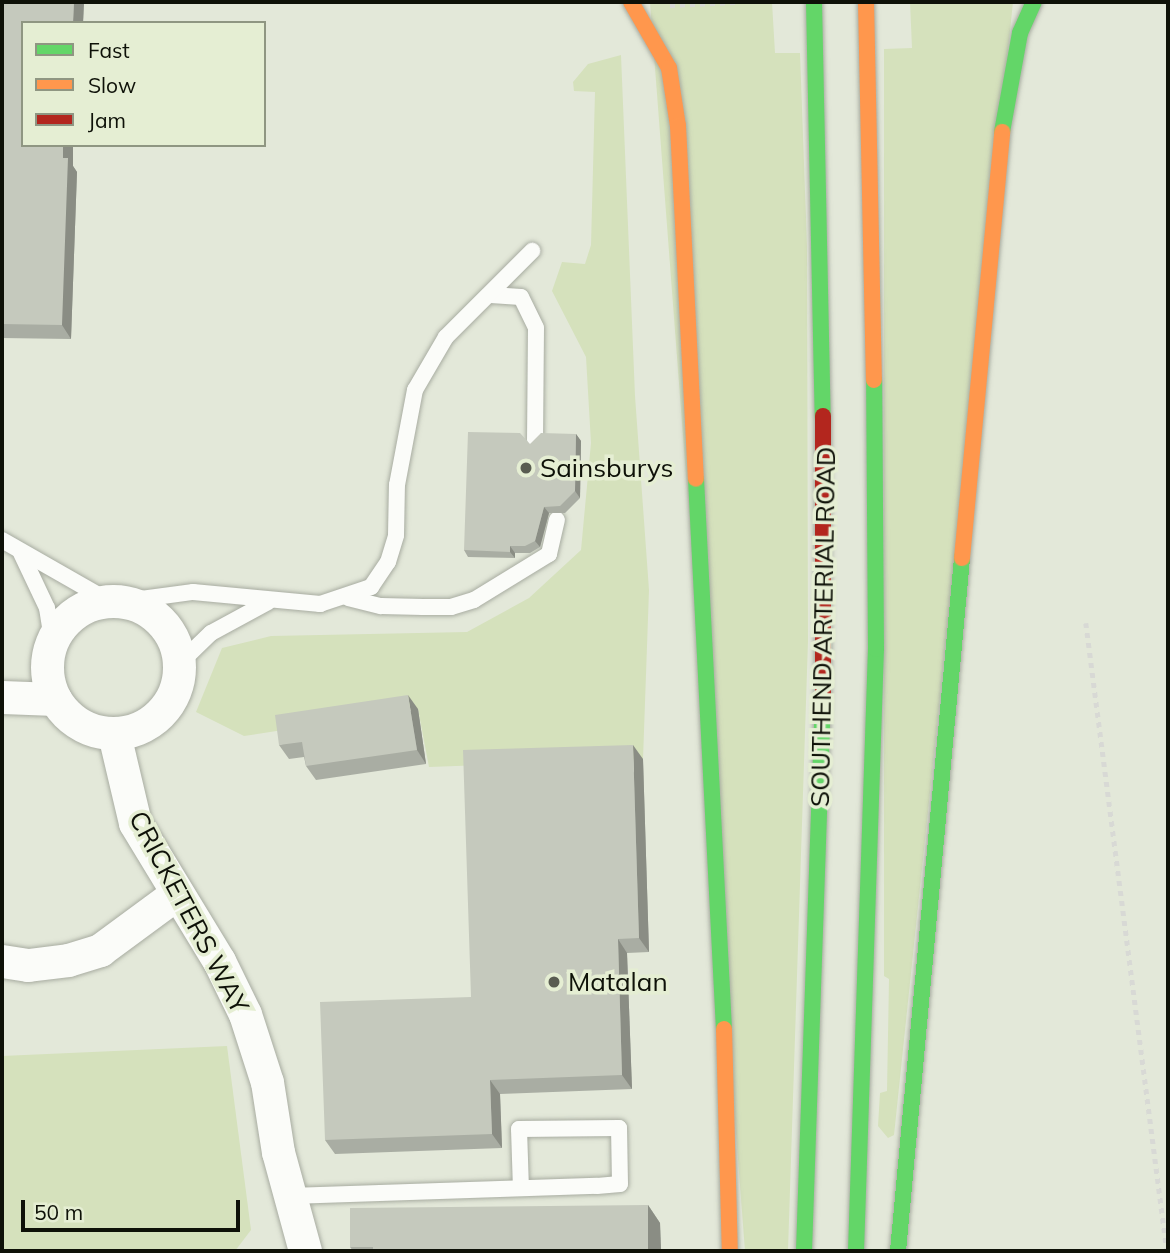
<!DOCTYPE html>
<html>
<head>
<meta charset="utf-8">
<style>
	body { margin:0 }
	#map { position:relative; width:1170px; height:1253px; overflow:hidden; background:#e3e8d9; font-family:Mulish,sans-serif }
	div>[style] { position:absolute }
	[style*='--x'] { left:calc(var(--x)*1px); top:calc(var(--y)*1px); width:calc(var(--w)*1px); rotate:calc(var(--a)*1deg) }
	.green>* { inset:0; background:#d5e1bc }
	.path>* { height:4.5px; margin-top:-2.25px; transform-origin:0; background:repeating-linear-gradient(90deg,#d8d9d5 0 5px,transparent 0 10px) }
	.roads { filter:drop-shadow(0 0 2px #a8aca1) drop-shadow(0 0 2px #a8aca1) }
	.lane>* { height:16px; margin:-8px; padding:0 8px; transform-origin:8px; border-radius:8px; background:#fbfcf9 }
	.street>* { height:33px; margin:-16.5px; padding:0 16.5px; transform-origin:16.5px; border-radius:16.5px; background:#fbfcf9 }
	.street>.ring { margin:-16.5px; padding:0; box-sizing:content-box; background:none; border:33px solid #fbfcf9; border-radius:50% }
	.fast>* { height:16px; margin:-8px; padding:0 8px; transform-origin:8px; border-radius:8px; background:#63d668 }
	.slow>* { height:16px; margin:-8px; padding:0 8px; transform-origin:8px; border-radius:8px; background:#ff974d }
	.jam>* { height:16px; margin:-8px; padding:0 8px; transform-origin:8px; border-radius:8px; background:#b3261e }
	.wall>* { inset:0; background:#a9ada3 }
	.shaded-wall>* { inset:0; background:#8a8d84 }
	.building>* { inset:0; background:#c5c9bd }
	.dots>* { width:19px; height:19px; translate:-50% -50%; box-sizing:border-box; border:4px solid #e5eed3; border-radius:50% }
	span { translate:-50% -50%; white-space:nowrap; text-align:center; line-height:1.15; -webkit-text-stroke:7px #e5eed3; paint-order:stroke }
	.poi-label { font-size:26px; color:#0e1108 }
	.left { translate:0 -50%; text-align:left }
	.street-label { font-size:26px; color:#0e1108 }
	.frame { position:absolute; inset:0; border:4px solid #0e1108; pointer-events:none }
	.legend { position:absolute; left:21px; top:21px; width:245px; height:126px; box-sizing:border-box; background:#e5eed3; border:2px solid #8f9682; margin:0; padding:9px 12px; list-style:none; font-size:21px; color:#0e1108 }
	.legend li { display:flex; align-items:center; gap:14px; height:35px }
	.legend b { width:35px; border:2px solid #8f9682 }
	.scale { position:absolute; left:21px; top:1200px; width:219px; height:32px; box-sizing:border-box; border:4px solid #0e1108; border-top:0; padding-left:9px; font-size:21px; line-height:24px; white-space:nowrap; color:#0e1108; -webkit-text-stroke:5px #e5eed3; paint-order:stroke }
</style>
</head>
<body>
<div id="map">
	<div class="green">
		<i style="clip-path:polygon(650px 2px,772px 2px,775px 53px,800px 53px,807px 247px,808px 641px,788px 1251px,745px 1251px)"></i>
		<i style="clip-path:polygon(910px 2px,1013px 2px,894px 1135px,888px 1138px,878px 1126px,880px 1093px,887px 1091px,889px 979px,884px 976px,884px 49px,912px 48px)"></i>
		<i style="clip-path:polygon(621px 55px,635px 396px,649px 590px,643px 759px,429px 767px,418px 709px,244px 736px,196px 712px,222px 648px,271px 636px,467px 632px,529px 598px,581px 550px,591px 443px,586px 357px,552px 291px,562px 262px,585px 264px,591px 245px,595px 92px,574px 91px,573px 82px,588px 64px)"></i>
		<i style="clip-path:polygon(227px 1046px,251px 1230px,235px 1251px,2px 1251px,2px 1056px)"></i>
	</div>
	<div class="path">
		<i style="--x:670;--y:5;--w:65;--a:-2.6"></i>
		<i style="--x:1086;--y:623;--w:633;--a:82.65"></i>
	</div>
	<div class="roads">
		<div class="lane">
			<i style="--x:491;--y:295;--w:30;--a:4"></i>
			<i style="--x:521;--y:297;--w:34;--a:64"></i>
			<i style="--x:536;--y:328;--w:112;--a:90.5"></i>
			<i style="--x:2;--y:540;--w:123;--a:29.7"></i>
			<i style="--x:21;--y:553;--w:61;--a:64.7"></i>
			<i style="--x:47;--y:608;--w:32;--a:81"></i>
			<i style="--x:348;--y:598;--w:34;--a:14"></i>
			<i style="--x:381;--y:606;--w:42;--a:1.4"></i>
			<i style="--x:423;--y:607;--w:28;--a:0"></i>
			<i style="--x:451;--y:607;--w:24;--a:-17"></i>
			<i style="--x:474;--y:600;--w:88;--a:-31.5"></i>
			<i style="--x:549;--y:554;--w:35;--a:-77"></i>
			<i style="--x:126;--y:601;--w:68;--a:-7.7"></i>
			<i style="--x:193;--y:592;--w:128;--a:5.4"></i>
			<i style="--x:320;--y:604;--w:54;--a:-18.4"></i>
			<i style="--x:371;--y:587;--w:30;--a:-56"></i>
			<i style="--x:388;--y:562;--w:28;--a:-73"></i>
			<i style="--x:396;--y:535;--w:50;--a:-88.9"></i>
			<i style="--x:397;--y:485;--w:97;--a:-79.3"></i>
			<i style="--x:415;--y:390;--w:61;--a:-59.7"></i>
			<i style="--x:446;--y:337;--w:122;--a:-45"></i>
			<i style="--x:180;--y:663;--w:43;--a:-44.1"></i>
			<i style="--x:211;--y:633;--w:65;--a:-28.5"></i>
			<i style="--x:290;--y:1196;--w:307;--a:-1.9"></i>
			<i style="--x:597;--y:1186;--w:23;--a:-5"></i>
			<i style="--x:620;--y:1184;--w:56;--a:-91"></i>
			<i style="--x:619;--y:1128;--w:100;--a:179.4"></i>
			<i style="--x:519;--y:1129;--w:59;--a:88.1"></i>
		</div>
		<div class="street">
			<i class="ring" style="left:47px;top:601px;width:99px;height:99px"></i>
			<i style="--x:2;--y:697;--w:53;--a:2.2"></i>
			<i style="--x:114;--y:734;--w:91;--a:76.7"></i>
			<i style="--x:135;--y:823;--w:162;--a:58.7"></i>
			<i style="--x:219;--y:961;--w:59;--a:63.9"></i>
			<i style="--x:245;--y:1014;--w:71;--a:72.1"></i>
			<i style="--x:267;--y:1082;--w:71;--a:81.1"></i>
			<i style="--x:278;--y:1152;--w:103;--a:74.7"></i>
			<i style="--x:2;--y:961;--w:26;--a:9"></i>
			<i style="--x:28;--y:965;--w:40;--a:-7.1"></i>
			<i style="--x:68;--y:960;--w:34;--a:-17"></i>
			<i style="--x:100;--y:950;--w:94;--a:-36.4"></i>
		</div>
		<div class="fast">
			<i style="--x:814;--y:2;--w:414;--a:88.8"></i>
			<i style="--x:1002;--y:132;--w:101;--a:-79.7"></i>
			<i style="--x:1020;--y:33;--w:34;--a:-66"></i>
			<i style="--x:696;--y:479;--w:551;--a:87.09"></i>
			<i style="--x:804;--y:1251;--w:554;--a:-88.04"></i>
			<i style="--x:856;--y:1251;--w:602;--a:-88.1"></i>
			<i style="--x:876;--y:649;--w:269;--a:-90.4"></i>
			<i style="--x:898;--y:1251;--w:696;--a:-84.72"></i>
		</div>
		<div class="slow">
			<i style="--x:631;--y:2;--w:76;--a:60.1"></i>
			<i style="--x:669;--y:68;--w:59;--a:81.2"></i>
			<i style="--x:678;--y:126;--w:353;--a:87.1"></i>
			<i style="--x:866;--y:2;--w:378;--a:88.8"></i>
			<i style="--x:962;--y:558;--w:428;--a:-84.6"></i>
			<i style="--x:724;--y:1029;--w:222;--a:88.5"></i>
		</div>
		<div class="jam">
			<i style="--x:823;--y:697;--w:281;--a:-90"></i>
		</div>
	</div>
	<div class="wall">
		<i style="clip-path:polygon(2px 2px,84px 2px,83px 23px,23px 23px,23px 145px,73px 145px,73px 166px,77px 172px,71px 339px,2px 338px)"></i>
		<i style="clip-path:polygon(576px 434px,581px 441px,580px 498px,565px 513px,549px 513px,540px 547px,530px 553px,515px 553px,515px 558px,468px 557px,464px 550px,530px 444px)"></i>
		<i style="clip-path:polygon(418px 709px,426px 764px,316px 780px,306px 766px,304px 757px,289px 759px,279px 745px)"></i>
		<i style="clip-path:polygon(643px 759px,649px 952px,627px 953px,632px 1089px,500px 1094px,502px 1148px,335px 1154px,325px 1140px,471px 997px)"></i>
		<i style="clip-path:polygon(648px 1205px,660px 1223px,661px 1251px,353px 1251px,350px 1247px)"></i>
	</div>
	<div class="shaded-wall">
		<i style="clip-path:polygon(74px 2px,84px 2px,83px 23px,73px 23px)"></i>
		<i style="clip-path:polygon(63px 145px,73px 145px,73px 166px,77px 172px,71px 339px,62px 325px)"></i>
		<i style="clip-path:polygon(576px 434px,581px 441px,580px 498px,575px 491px)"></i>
		<i style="clip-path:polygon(544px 507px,549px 513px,540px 547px,535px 541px)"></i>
		<i style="clip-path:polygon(510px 546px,515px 553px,515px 558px,510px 552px)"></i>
		<i style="clip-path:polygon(408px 695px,418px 709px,426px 764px,417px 750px)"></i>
		<i style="clip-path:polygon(633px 745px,643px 759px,649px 952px,639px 938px)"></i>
		<i style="clip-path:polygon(618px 939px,627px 953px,632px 1089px,622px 1075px)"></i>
		<i style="clip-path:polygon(490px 1080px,500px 1094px,502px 1148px,492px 1134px)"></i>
		<i style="clip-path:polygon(648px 1205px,660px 1223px,661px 1251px,648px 1251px)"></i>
	</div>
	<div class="building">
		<i style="clip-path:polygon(2px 2px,74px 2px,73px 23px,23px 23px,23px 145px,63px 145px,63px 158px,68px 158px,62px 325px,2px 324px)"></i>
		<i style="clip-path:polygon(468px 432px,520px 433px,530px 444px,541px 433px,576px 434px,575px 491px,560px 506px,544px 507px,535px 541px,525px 546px,510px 546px,510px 552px,464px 550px)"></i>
		<i style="clip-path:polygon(408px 695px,417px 750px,306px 766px,302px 742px,279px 745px,275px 715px)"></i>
		<i style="clip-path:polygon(633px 745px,639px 938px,618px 939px,622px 1075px,490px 1080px,492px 1134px,325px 1140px,320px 1002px,471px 997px,463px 750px)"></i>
		<i style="clip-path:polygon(648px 1205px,648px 1251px,373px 1251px,373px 1247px,350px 1247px,350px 1208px)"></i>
	</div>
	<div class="dots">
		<i style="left:526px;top:468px;background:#595c51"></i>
		<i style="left:554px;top:982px;background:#595c51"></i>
	</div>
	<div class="poi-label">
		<span class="left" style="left:540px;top:468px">Sainsburys</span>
		<span class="left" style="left:568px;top:982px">Matalan</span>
	</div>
	<div class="street-label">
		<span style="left:823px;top:627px;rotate:-89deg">SOUTHEND ARTERIAL ROAD</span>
		<span style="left:189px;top:912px;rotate:62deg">CRICKETERS WAY</span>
	</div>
	<div class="frame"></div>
	<ul class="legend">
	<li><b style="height:9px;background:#63d668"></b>Fast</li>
	<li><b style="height:9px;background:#ff974d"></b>Slow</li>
	<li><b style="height:9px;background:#b3261e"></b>Jam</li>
	</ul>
	<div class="scale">50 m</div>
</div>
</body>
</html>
